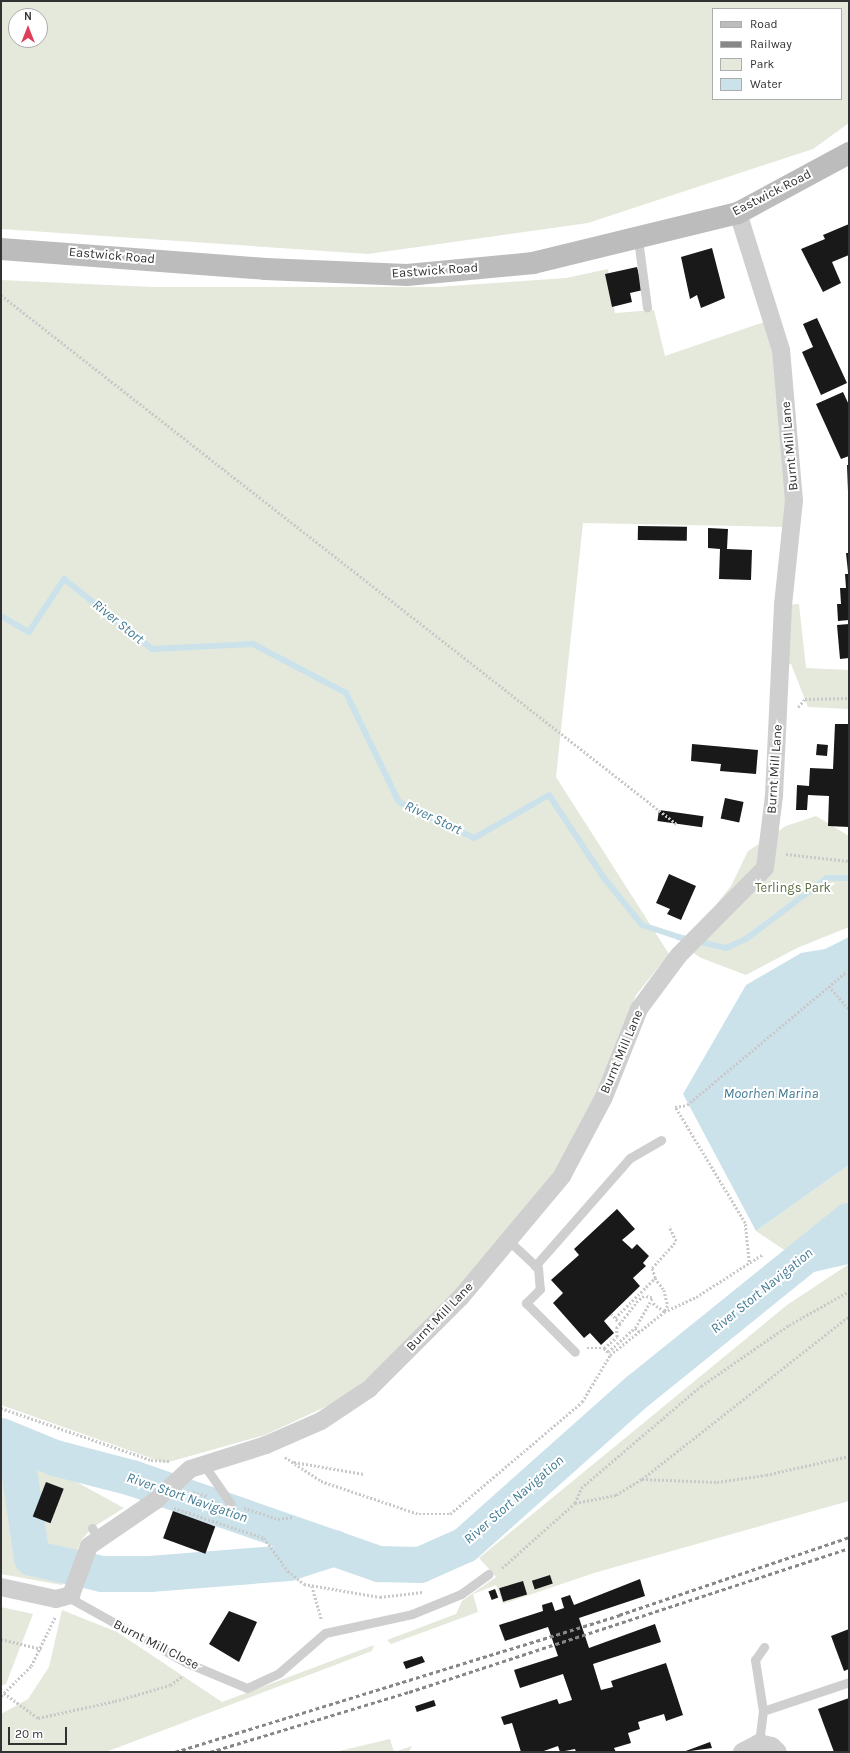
<!DOCTYPE html>
<style>
body{margin:0}
#map{position:relative;width:850px;height:1753px;overflow:hidden;background:#fff;font-family:Karla,sans-serif}
div>[style]{position:absolute}
[style*='--x']{left:calc(var(--x)*1px);top:calc(var(--y)*1px);width:calc(var(--w)*1px);rotate:calc(var(--a)*1deg)}
.green>*{inset:0;background:#e4e9dc}
.water>*{inset:0;background:#cce2eb}
.stream>*{height:6px;margin:-3px;padding:0 3px;transform-origin:3px;border-radius:3px;background:#cce2eb}
.river>*{height:36px;margin:-18px;padding:0 18px;transform-origin:18px;border-radius:18px;background:#cce2eb}
.building>*{inset:0;background:#191919;transform-origin:0 0}
.path>*{height:2.5px;margin-top:-1.25px;transform-origin:0;background:repeating-linear-gradient(90deg,#c9c9c9 0 2px,transparent 0 4px)}
.lane>*{height:9px;margin:-4.5px;padding:0 4.5px;transform-origin:4.5px;border-radius:4.5px;background:#cfcfcf}
.street>*{height:18px;margin:-9px;padding:0 9px;transform-origin:9px;border-radius:9px;background:#cfcfcf}
.secondary>*{height:22px;margin:-11px;padding:0 11px;transform-origin:11px;border-radius:11px;background:#bcbcbc}
.rail>*{height:3px;margin-top:-1.5px;transform-origin:0;background:repeating-linear-gradient(90deg,#878787 0 4px,transparent 0 7px)}
span{translate:-50% -50%;white-space:nowrap;text-align:center;line-height:1.15;-webkit-text-stroke:4px #fff;paint-order:stroke}
.street-label{font-size:13px;color:#323232}
.park-label{font-size:13px;color:#5a6d40}
.water-label{font-size:14px;color:#427b93;font-style:italic}
.frame{position:absolute;inset:0;border:2px solid #323232;pointer-events:none}
.legend{position:absolute;left:712px;top:8px;width:130px;height:92px;box-sizing:border-box;background:#fff;border:1px solid #adadad;margin:0;padding:5px 7px;list-style:none;font-size:12px;color:#323232}
.legend li{display:flex;align-items:center;gap:8px;height:20px}
.legend b{width:20px;border:1px solid #adadad}
.north{position:absolute;left:8px;top:8px;width:40px;height:40px;box-sizing:border-box;background:#fff;border:1px solid #adadad;border-radius:50%;rotate:0deg;font-size:11px;font-weight:700;line-height:16px;text-align:center;color:#323232}
.north::after{content:'';display:block;margin:auto;width:14px;height:18px;background:#df3e59;clip-path:polygon(50% 0,100% 100%,50% 72%,0 100%)}
.scale{position:absolute;left:8px;top:1727px;width:59px;height:18px;box-sizing:border-box;border:2px solid #323232;border-top:0;padding-left:5px;font-size:12px;line-height:14px;white-space:nowrap;color:#323232;-webkit-text-stroke:3px #fff;paint-order:stroke}
</style>
<div id="map">
<div class="green">
<i style="clip-path:polygon(evenodd,1px 1px,849px 1px,849px 123px,813px 149px,588px 223px,368px 254px,1px 229px,1px 1px,713px 9px,841px 9px,841px 99px,713px 99px,713px 9px,1px 1px,16px 16px,40px 16px,40px 40px,16px 40px,16px 16px)"></i>
<i style="clip-path:polygon(608px 269px,615px 313px,654px 310px,665px 356px,773px 319px,792px 527px,583px 523px,556px 777px,669px 954px,636px 995px,583px 1132px,529px 1209px,440px 1313px,391px 1360px,338px 1401px,265px 1435px,165px 1463px,1px 1405px,1px 280px,152px 287px,436px 287px,566px 278px)"></i>
<i style="clip-path:polygon(799px 604px,806px 668px,849px 670px,849px 709px,808px 707px,791px 664px,776px 663px,783px 605px)"></i>
<i style="clip-path:polygon(816px 816px,849px 836px,849px 927px,797px 948px,746px 975px,701px 958px,683px 946px,731px 886px,748px 851px,786px 826px)"></i>
<i style="clip-path:polygon(849px 1165px,849px 1214px,796px 1258px,756px 1231px)"></i>
<i style="clip-path:polygon(849px 1264px,849px 1501px,594px 1573px,503px 1604px,496px 1585px,473px 1594px,478px 1612px,391px 1644px,387px 1640px,456px 1614px,462px 1601px,496px 1577px,479px 1558px,787px 1305px)"></i>
<i style="clip-path:polygon(1px 1455px,73px 1480px,124px 1508px,92px 1528px,82px 1539px,62px 1585px,1px 1574px)"></i>
<i style="clip-path:polygon(1px 1607px,33px 1614px,6px 1684px,1px 1686px)"></i>
<i style="clip-path:polygon(62px 1610px,117px 1632px,222px 1702px,374px 1645px,372px 1651px,106px 1752px,1px 1752px,1px 1714px,28px 1699px,49px 1667px)"></i>
<i style="clip-path:polygon(390px 1739px,394px 1752px,412px 1746px,409px 1752px,335px 1752px)"></i>
</div>
<div class="water">
<i style="clip-path:polygon(849px 937px,849px 1165px,756px 1231px,683px 1094px,746px 985px,801px 953px,825px 949px)"></i>
<i style="clip-path:polygon(849px 1214px,849px 1264px,796px 1276px,781px 1275px,803px 1250px)"></i>
<i style="clip-path:polygon(189px 1494px,278px 1523px,278px 1528px,276px 1531px,186px 1500px)"></i>
</div>
<div class="stream">
<i style="--x:1;--y:616;--w:32;--a:30"></i>
<i style="--x:29;--y:632;--w:64;--a:-56.6"></i>
<i style="--x:64;--y:579;--w:112;--a:38.5"></i>
<i style="--x:152;--y:649;--w:101;--a:-2.8"></i>
<i style="--x:253;--y:644;--w:105;--a:27.8"></i>
<i style="--x:346;--y:693;--w:121;--a:64.1"></i>
<i style="--x:399;--y:802;--w:83;--a:25.6"></i>
<i style="--x:474;--y:838;--w:86;--a:-29.8"></i>
<i style="--x:549;--y:795;--w:100;--a:56.5"></i>
<i style="--x:604;--y:878;--w:60;--a:51"></i>
<i style="--x:642;--y:925;--w:38;--a:18"></i>
<i style="--x:678;--y:937;--w:49;--a:12.9"></i>
<i style="--x:726;--y:948;--w:22;--a:-24"></i>
<i style="--x:746;--y:939;--w:101;--a:-37"></i>
<i style="--x:827;--y:878;--w:22;--a:0"></i>
</div>
<div class="river">
<i style="--x:1;--y:1436;--w:58;--a:22.2"></i>
<i style="--x:55;--y:1458;--w:80;--a:14.6"></i>
<i style="--x:132;--y:1478;--w:262;--a:19.2"></i>
<i style="--x:379;--y:1564;--w:41;--a:1.4"></i>
<i style="--x:420;--y:1565;--w:49;--a:-24"></i>
<i style="--x:465;--y:1545;--w:232;--a:-41.7"></i>
<i style="--x:638;--y:1391;--w:271;--a:-38.9"></i>
<i style="--x:15;--y:1442;--w:117;--a:81.7"></i>
<i style="--x:32;--y:1558;--w:72;--a:12.9"></i>
<i style="--x:102;--y:1574;--w:48;--a:0"></i>
<i style="--x:150;--y:1574;--w:139;--a:-4.5"></i>
<i style="--x:289;--y:1563;--w:48;--a:-18.1"></i>
</div>
<div class="building">
<i style="clip-path:polygon(849px 224px,849px 255px,832px 262px,841px 283px,823px 292px,801px 249px,825px 239px,823px 235px)"></i>
<i style="clip-path:polygon(712px 248px,725px 298px,701px 308px,697px 295px,690px 299px,681px 257px)"></i>
<i style="clip-path:polygon(637px 267px,643px 290px,630px 293px,632px 302px,612px 307px,605px 274px)"></i>
<i style="clip-path:polygon(817px 318px,847px 383px,821px 395px,802px 352px,813px 347px,803px 324px)"></i>
<i style="clip-path:polygon(843px 392px,849px 405px,849px 456px,841px 459px,816px 404px)"></i>
<i style="clip-path:polygon(847px 465px,849px 465px,849px 490px,848px 491px)"></i>
<i style="left:638px;top:526px;width:49px;height:14px;rotate:1deg"></i>
<i style="clip-path:polygon(708px 528px,728px 529px,727px 549px,752px 550px,751px 580px,719px 579px,720px 549px,708px 548px)"></i>
<i style="clip-path:polygon(846px 553px,849px 553px,849px 572px,848px 572px)"></i>
<i style="clip-path:polygon(845px 574px,849px 574px,849px 620px,838px 621px,837px 604px,841px 604px,840px 588px,846px 588px)"></i>
<i style="clip-path:polygon(849px 624px,849px 658px,840px 659px,837px 625px)"></i>
<i style="clip-path:polygon(835px 724px,849px 724px,849px 827px,828px 826px,829px 796px,808px 795px,807px 810px,796px 810px,797px 785px,809px 786px,810px 768px,833px 769px)"></i>
<i style="clip-path:polygon(692px 744px,758px 750px,756px 774px,720px 771px,721px 764px,691px 761px)"></i>
<i style="left:817px;top:744px;width:11px;height:11px;rotate:5deg"></i>
<i style="left:725px;top:798px;width:19px;height:21px;rotate:12deg"></i>
<i style="left:659px;top:810px;width:45px;height:11px;rotate:8deg"></i>
<i style="clip-path:polygon(669px 874px,696px 886px,681px 920px,667px 914px,670px 909px,656px 903px)"></i>
<i style="clip-path:polygon(617px 1209px,635px 1229px,622px 1240px,632px 1249px,637px 1244px,649px 1256px,643px 1263px,646px 1266px,633px 1278px,640px 1286px,604px 1321px,614px 1333px,601px 1345px,590px 1333px,584px 1338px,553px 1303px,563px 1293px,551px 1280px,579px 1255px,574px 1249px)"></i>
<i style="left:46px;top:1482px;width:19px;height:37px;rotate:21deg"></i>
<i style="left:173px;top:1511px;width:45px;height:29px;rotate:20deg"></i>
<i style="left:550px;top:1575px;width:9px;height:19px;rotate:72deg"></i>
<i style="clip-path:polygon(640px 1579px,645px 1596px,579px 1618px,589px 1648px,655px 1624px,661px 1642px,593px 1664px,601px 1690px,613px 1687px,611px 1681px,666px 1663px,683px 1715px,666px 1721px,664px 1714px,638px 1722px,640px 1729px,628px 1733px,631px 1743px,614px 1748px,616px 1752px,576px 1752px,575px 1749px,560px 1752px,558px 1746px,541px 1752px,521px 1752px,512px 1723px,504px 1725px,501px 1717px,557px 1699px,559px 1704px,572px 1700px,563px 1674px,520px 1688px,514px 1670px,558px 1656px,548px 1627px,505px 1641px,499px 1625px,543px 1611px,542px 1605px,552px 1602px,555px 1611px,564px 1608px,561px 1598px,570px 1595px,574px 1605px)"></i>
<i style="left:523px;top:1581px;width:14px;height:25px;rotate:73deg"></i>
<i style="left:495px;top:1589px;width:9px;height:7px;rotate:69deg"></i>
<i style="clip-path:polygon(229px 1611px,257px 1622px,239px 1662px,209px 1644px)"></i>
<i style="clip-path:polygon(849px 1629px,849px 1669px,844px 1671px,831px 1636px)"></i>
<i style="clip-path:polygon(422px 1656px,425px 1662px,406px 1669px,403px 1662px)"></i>
<i style="clip-path:polygon(849px 1698px,849px 1752px,834px 1752px,818px 1709px)"></i>
<i style="left:434px;top:1700px;width:6px;height:20px;rotate:72deg"></i>
<i style="clip-path:polygon(710px 1742px,712px 1748px,683px 1752px)"></i>
</div>
<div class="path">
<i style="--x:1;--y:295;--w:860;--a:38.06"></i>
<i style="--x:798;--y:707;--w:11;--a:-49"></i>
<i style="--x:805;--y:699;--w:44;--a:-1.3"></i>
<i style="--x:786;--y:854;--w:63;--a:6.3"></i>
<i style="--x:829;--y:986;--w:30;--a:49"></i>
<i style="--x:749;--y:1262;--w:39;--a:-96"></i>
<i style="--x:745;--y:1223;--w:135;--a:-121.1"></i>
<i style="--x:675;--y:1107;--w:12;--a:-9"></i>
<i style="--x:687;--y:1105;--w:207;--a:-39.9"></i>
<i style="--x:655;--y:1278;--w:10;--a:-107"></i>
<i style="--x:652;--y:1268;--w:36;--a:-48"></i>
<i style="--x:676;--y:1241;--w:16;--a:-117"></i>
<i style="--x:615;--y:1318;--w:57;--a:-45"></i>
<i style="--x:655;--y:1278;--w:15;--a:53"></i>
<i style="--x:664;--y:1290;--w:16;--a:76"></i>
<i style="--x:668;--y:1306;--w:7;--a:124"></i>
<i style="--x:664;--y:1312;--w:15;--a:-143"></i>
<i style="--x:635;--y:1328;--w:8;--a:40"></i>
<i style="--x:587;--y:1348;--w:17;--a:0"></i>
<i style="--x:604;--y:1348;--w:6;--a:45"></i>
<i style="--x:608;--y:1352;--w:36;--a:-42"></i>
<i style="--x:635;--y:1328;--w:34;--a:-60"></i>
<i style="--x:652;--y:1298;--w:8;--a:-166"></i>
<i style="--x:644;--y:1296;--w:8;--a:140"></i>
<i style="--x:638;--y:1301;--w:29;--a:128"></i>
<i style="--x:620;--y:1324;--w:13;--a:-132"></i>
<i style="--x:604;--y:1348;--w:17;--a:-40"></i>
<i style="--x:617;--y:1337;--w:9;--a:-96"></i>
<i style="--x:616;--y:1328;--w:6;--a:-45"></i>
<i style="--x:1;--y:1408;--w:159;--a:19.1"></i>
<i style="--x:151;--y:1460;--w:19;--a:3"></i>
<i style="--x:285;--y:1457;--w:43;--a:33.7"></i>
<i style="--x:321;--y:1481;--w:103;--a:18.6"></i>
<i style="--x:419;--y:1514;--w:31;--a:0"></i>
<i style="--x:450;--y:1514;--w:173;--a:-40.3"></i>
<i style="--x:582;--y:1402;--w:55;--a:-59.2"></i>
<i style="--x:610;--y:1355;--w:69;--a:-38.5"></i>
<i style="--x:664;--y:1312;--w:35;--a:-25"></i>
<i style="--x:696;--y:1297;--w:80;--a:-32.7"></i>
<i style="--x:294;--y:1462;--w:71;--a:9.7"></i>
<i style="--x:642;--y:1479;--w:263;--a:-38.2"></i>
<i style="--x:193;--y:1492;--w:15;--a:16"></i>
<i style="--x:575;--y:1503;--w:42;--a:-11"></i>
<i style="--x:616;--y:1495;--w:31;--a:-32"></i>
<i style="--x:642;--y:1479;--w:75;--a:2.3"></i>
<i style="--x:717;--y:1482;--w:49;--a:-8.1"></i>
<i style="--x:766;--y:1475;--w:85;--a:-12.9"></i>
<i style="--x:174;--y:1508;--w:95;--a:18.4"></i>
<i style="--x:264;--y:1538;--w:41;--a:54"></i>
<i style="--x:288;--y:1571;--w:21;--a:39"></i>
<i style="--x:304;--y:1584;--w:77;--a:9.7"></i>
<i style="--x:380;--y:1597;--w:43;--a:-6.6"></i>
<i style="--x:244;--y:1508;--w:36;--a:18"></i>
<i style="--x:278;--y:1519;--w:15;--a:-8"></i>
<i style="--x:502;--y:1568;--w:98;--a:-41.7"></i>
<i style="--x:575;--y:1503;--w:16;--a:-68"></i>
<i style="--x:581;--y:1488;--w:157;--a:-40.4"></i>
<i style="--x:701;--y:1386;--w:107;--a:-34.7"></i>
<i style="--x:789;--y:1325;--w:69;--a:-29.5"></i>
<i style="--x:312;--y:1586;--w:35;--a:74"></i>
<i style="--x:1;--y:1639;--w:42;--a:13.7"></i>
<i style="--x:4;--y:1693;--w:42;--a:36.3"></i>
<i style="--x:38;--y:1718;--w:79;--a:-12.4"></i>
<i style="--x:115;--y:1701;--w:57;--a:-16.2"></i>
<i style="--x:170;--y:1685;--w:16;--a:-35"></i>
<i style="--x:1;--y:1696;--w:42;--a:-45"></i>
<i style="--x:31;--y:1666;--w:55;--a:-63.9"></i>
<i style="--x:604;--y:1751;--w:1;--a:90"></i>
</div>
<div class="lane">
<i style="--x:638;--y:239;--w:69;--a:82.5"></i>
<i style="--x:510;--y:1242;--w:38;--a:43"></i>
<i style="--x:538;--y:1268;--w:21;--a:85"></i>
<i style="--x:540;--y:1289;--w:20;--a:135"></i>
<i style="--x:526;--y:1303;--w:69;--a:45"></i>
<i style="--x:535;--y:1266;--w:144;--a:-48.7"></i>
<i style="--x:630;--y:1158;--w:36;--a:-30"></i>
<i style="--x:204;--y:1465;--w:47;--a:55.3"></i>
<i style="--x:92;--y:1528;--w:13;--a:58"></i>
<i style="--x:68;--y:1597;--w:134;--a:29.1"></i>
<i style="--x:185;--y:1662;--w:67;--a:22.8"></i>
<i style="--x:247;--y:1688;--w:35;--a:-25"></i>
<i style="--x:279;--y:1673;--w:61;--a:-41"></i>
<i style="--x:325;--y:1633;--w:89;--a:-12.3"></i>
<i style="--x:412;--y:1614;--w:53;--a:-22.2"></i>
<i style="--x:461;--y:1594;--w:34;--a:-36"></i>
<i style="--x:763;--y:1711;--w:91;--a:-18.6"></i>
<i style="--x:759;--y:1743;--w:32;--a:-83"></i>
<i style="--x:763;--y:1711;--w:52;--a:-98.9"></i>
<i style="--x:755;--y:1660;--w:16;--a:-55"></i>
</div>
<div class="street">
<i style="--x:1;--y:1587;--w:56;--a:12.3"></i>
<i style="--x:56;--y:1599;--w:16;--a:-15"></i>
<i style="--x:71;--y:1595;--w:52;--a:-69.8"></i>
<i style="--x:89;--y:1546;--w:80;--a:-34.3"></i>
<i style="--x:155;--y:1501;--w:47;--a:-42.4"></i>
<i style="--x:190;--y:1469;--w:80;--a:-17.5"></i>
<i style="--x:266;--y:1445;--w:60;--a:-23.6"></i>
<i style="--x:321;--y:1421;--w:58;--a:-33.7"></i>
<i style="--x:369;--y:1389;--w:130;--a:-45"></i>
<i style="--x:461;--y:1297;--w:158;--a:-50.1"></i>
<i style="--x:562;--y:1176;--w:89;--a:-62"></i>
<i style="--x:604;--y:1097;--w:95;--a:-68.3"></i>
<i style="--x:639;--y:1009;--w:67;--a:-53.5"></i>
<i style="--x:679;--y:955;--w:122;--a:-45.3"></i>
<i style="--x:765;--y:868;--w:73;--a:-82.9"></i>
<i style="--x:774;--y:796;--w:191;--a:-87.3"></i>
<i style="--x:783;--y:605;--w:105;--a:-84"></i>
<i style="--x:794;--y:501;--w:152;--a:-94.9"></i>
<i style="--x:781;--y:350;--w:144;--a:-107.4"></i>
<i style="--x:742;--y:1752;--w:19;--a:-28"></i>
<i style="--x:759;--y:1743;--w:13;--a:13"></i>
<i style="--x:772;--y:1746;--w:8;--a:45"></i>
</div>
<div class="secondary">
<i style="--x:1;--y:249;--w:265;--a:4.3"></i>
<i style="--x:265;--y:269;--w:142;--a:2.4"></i>
<i style="--x:407;--y:275;--w:127;--a:-5.4"></i>
<i style="--x:533;--y:263;--w:211;--a:-13.7"></i>
<i style="--x:738;--y:213;--w:126;--a:-28.4"></i>
</div>
<div class="rail">
<i style="--x:175;--y:1752;--w:465;--a:-17.1"></i>
<i style="--x:619;--y:1615;--w:243;--a:-18.7"></i>
<i style="--x:210;--y:1752;--w:208;--a:-16.8"></i>
<i style="--x:409;--y:1692;--w:463;--a:-18.1"></i>
</div>
<div class="street-label">
<span style="left:772px;top:193px;rotate:-27deg">Eastwick Road</span>
<span style="left:112px;top:256px;rotate:5deg">Eastwick Road</span>
<span style="left:435px;top:271px;rotate:-4deg">Eastwick Road</span>
<span style="left:790px;top:446px;rotate:-95deg">Burnt Mill Lane</span>
<span style="left:775px;top:769px;rotate:-86deg">Burnt Mill Lane</span>
<span style="left:622px;top:1052px;rotate:-67deg">Burnt Mill Lane</span>
<span style="left:440px;top:1317px;rotate:-46deg">Burnt Mill Lane</span>
<span style="left:156px;top:1645px;rotate:27deg">Burnt Mill Close</span>
</div>
<div class="park-label">
<span style="left:793px;top:888px">Terlings Park</span>
</div>
<div class="water-label">
<span style="left:118px;top:622px;rotate:39deg">River Stort</span>
<span style="left:433px;top:818px;rotate:25deg">River Stort</span>
<span style="left:771px;top:1094px">Moorhen Marina</span>
<span style="left:762px;top:1291px;rotate:-39deg">River Stort Navigation</span>
<span style="left:187px;top:1498px;rotate:19deg">River Stort Navigation</span>
<span style="left:514px;top:1500px;rotate:-41deg">River Stort Navigation</span>
</div>
<div class="frame"></div>
<ul class="legend">
<li><b style="height:5px;background:#bcbcbc"></b>Road</li>
<li><b style="height:5px;background:#878787"></b>Railway</li>
<li><b style="height:11px;background:#e4e9dc"></b>Park</li>
<li><b style="height:11px;background:#cce2eb"></b>Water</li>
</ul>
<div class="north">N</div>
<div class="scale">20 m</div>
</div>
